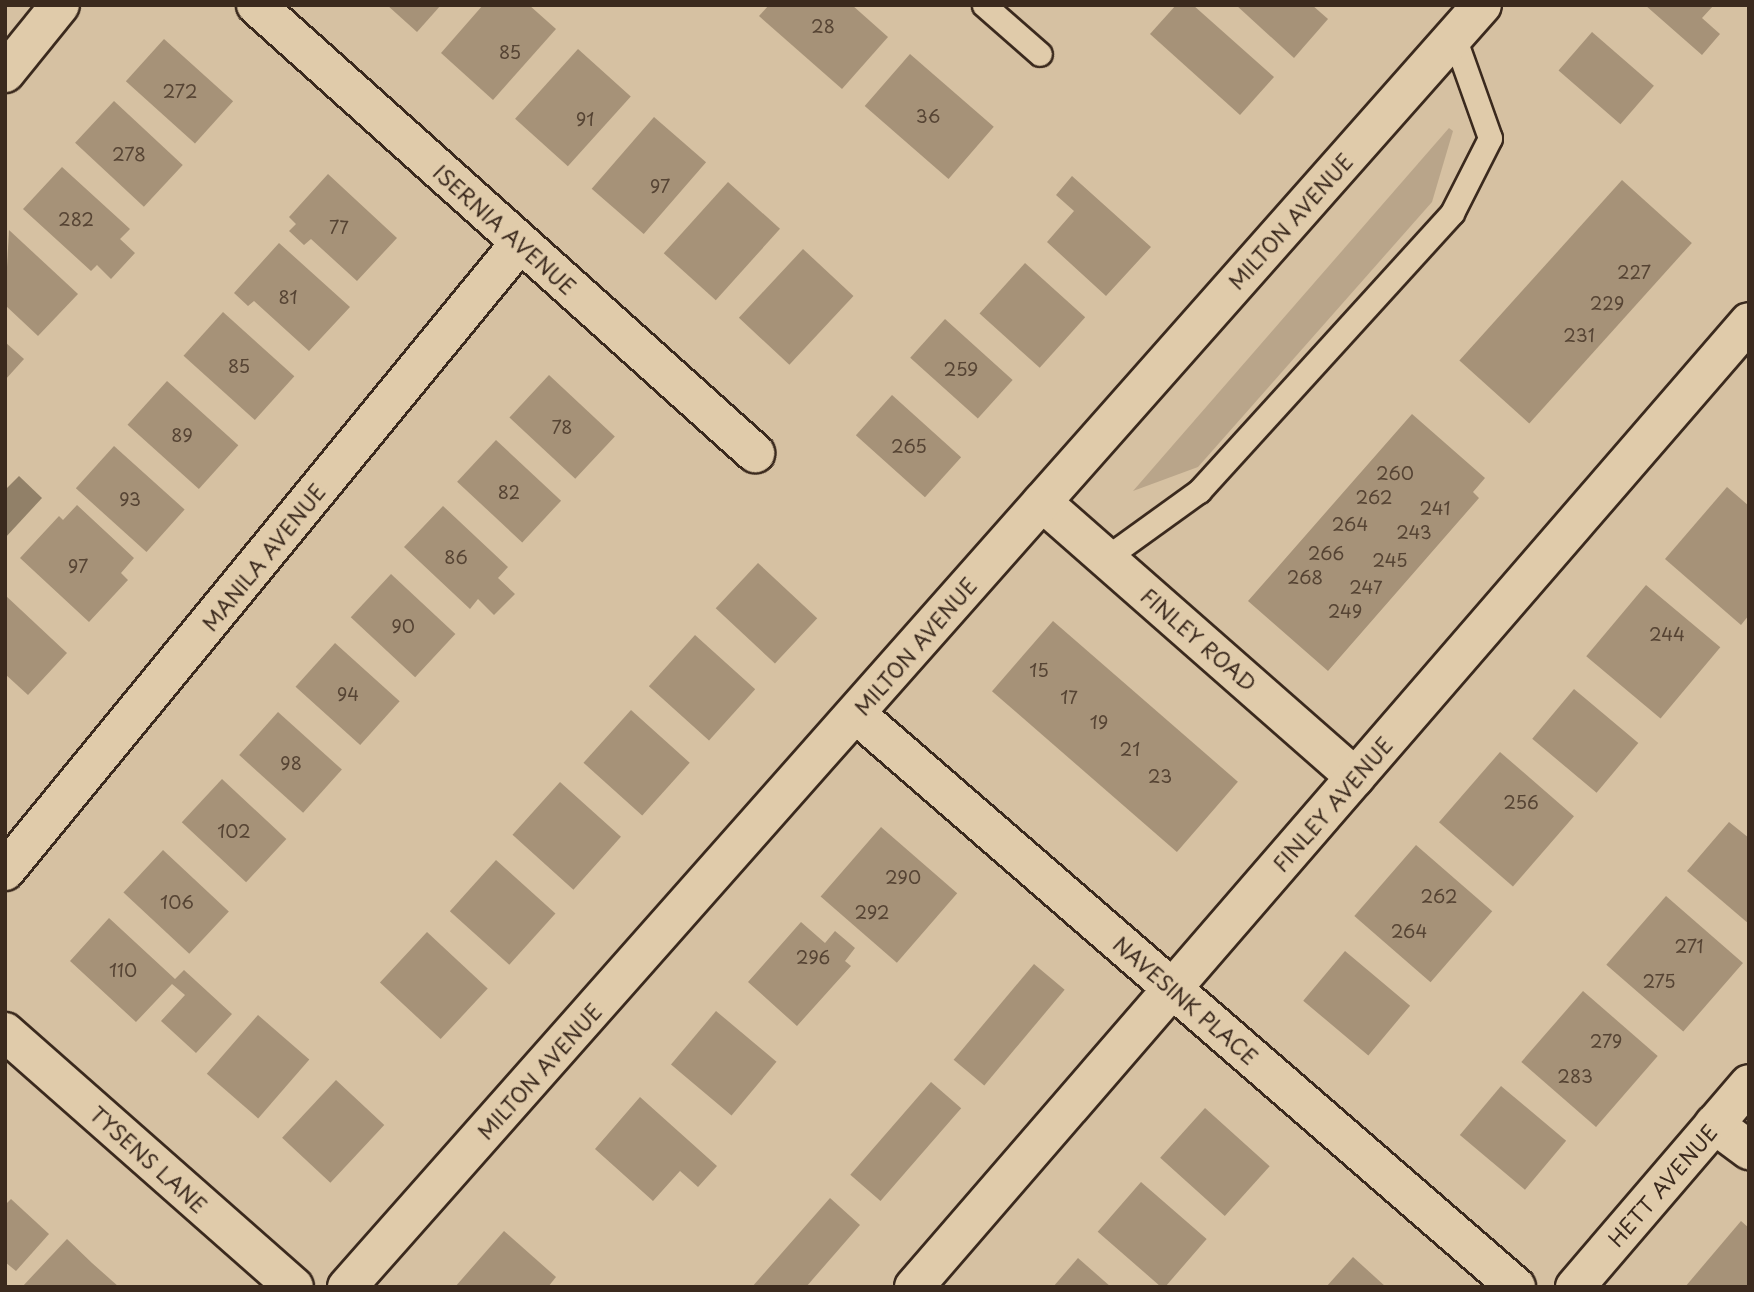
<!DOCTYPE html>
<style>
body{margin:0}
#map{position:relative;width:1754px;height:1292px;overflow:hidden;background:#d6c1a2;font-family:"Playpen Sans",sans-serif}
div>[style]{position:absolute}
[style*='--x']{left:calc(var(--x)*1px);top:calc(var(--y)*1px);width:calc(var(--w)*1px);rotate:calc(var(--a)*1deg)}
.green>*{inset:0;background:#b9a58a}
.water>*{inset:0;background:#918068}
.building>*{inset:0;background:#a69278;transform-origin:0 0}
.roads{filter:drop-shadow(2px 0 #3b2a1e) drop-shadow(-2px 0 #3b2a1e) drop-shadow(0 2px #3b2a1e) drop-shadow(0 -2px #3b2a1e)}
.lane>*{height:23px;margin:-11.5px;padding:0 11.5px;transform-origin:11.5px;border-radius:11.5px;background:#e0cbaa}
.street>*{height:38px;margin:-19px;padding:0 19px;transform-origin:19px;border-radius:19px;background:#e0cbaa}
span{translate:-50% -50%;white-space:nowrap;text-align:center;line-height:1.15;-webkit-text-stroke:7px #e0cbaa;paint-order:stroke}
.number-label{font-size:18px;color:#564434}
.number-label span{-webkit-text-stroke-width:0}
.street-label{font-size:21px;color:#3b2a1e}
.frame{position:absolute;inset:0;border:7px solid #3b2a1e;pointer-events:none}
</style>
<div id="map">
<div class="green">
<i style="clip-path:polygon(1449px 128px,1453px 131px,1432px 202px,1198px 467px,1133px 491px)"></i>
</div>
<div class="water">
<i style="clip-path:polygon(19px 476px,42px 498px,5px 538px,5px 490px)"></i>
</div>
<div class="building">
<i style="clip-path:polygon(387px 5px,441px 5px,417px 32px)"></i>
<i style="clip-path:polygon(483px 5px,529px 5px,556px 29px,493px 100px,441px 53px)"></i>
<i style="clip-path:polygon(769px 5px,852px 5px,888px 37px,842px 89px,759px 16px)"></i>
<i style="clip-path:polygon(1176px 5px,1193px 5px,1274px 77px,1240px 115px,1150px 34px)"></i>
<i style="clip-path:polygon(1236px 5px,1312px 5px,1328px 19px,1294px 58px)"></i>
<i style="clip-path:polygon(1645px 5px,1714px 5px,1702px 18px,1720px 34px,1702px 55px)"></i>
<i style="left:1592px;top:32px;width:82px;height:51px;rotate:41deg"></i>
<i style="left:164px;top:39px;width:93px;height:57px;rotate:42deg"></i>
<i style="left:578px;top:49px;width:71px;height:94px;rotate:42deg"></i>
<i style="left:910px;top:54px;width:111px;height:69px;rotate:41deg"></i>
<i style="left:114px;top:101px;width:94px;height:57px;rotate:43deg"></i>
<i style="left:654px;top:117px;width:69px;height:95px;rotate:41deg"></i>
<i style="clip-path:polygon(62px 167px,130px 229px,120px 239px,135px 253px,111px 279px,97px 265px,91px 271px,23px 209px)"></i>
<i style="clip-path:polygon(328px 174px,397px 238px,357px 281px,311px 239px,304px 245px,289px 231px,296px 224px,289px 217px)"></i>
<i style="clip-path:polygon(1072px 176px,1151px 247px,1106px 296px,1047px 242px,1074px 211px,1056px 195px)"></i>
<i style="left:1622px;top:180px;width:94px;height:243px;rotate:42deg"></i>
<i style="left:728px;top:182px;width:70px;height:96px;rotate:42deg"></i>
<i style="clip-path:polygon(9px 230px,78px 294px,38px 336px,5px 305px)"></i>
<i style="clip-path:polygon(279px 243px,350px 307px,309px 351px,254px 301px,248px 306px,234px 293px)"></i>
<i style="left:803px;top:249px;width:69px;height:94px;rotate:43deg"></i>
<i style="left:1025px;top:263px;width:81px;height:68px;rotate:42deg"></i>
<i style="left:223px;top:312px;width:96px;height:59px;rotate:42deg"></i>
<i style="left:945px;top:319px;width:91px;height:52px;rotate:42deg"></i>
<i style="clip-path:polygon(5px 342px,24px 359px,5px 380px)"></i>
<i style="left:549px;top:375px;width:90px;height:58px;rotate:43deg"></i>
<i style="left:167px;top:381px;width:96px;height:59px;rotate:42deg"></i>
<i style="left:892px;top:395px;width:93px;height:54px;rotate:42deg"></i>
<i style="clip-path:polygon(1412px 414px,1485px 478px,1473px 492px,1479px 498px,1328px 671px,1248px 601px)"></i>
<i style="left:496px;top:440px;width:89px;height:57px;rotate:43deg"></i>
<i style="left:114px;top:446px;width:95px;height:57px;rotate:42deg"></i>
<i style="clip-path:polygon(1727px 487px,1749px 506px,1749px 615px,1741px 625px,1665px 559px)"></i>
<i style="clip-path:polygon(77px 505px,134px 558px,121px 573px,128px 580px,89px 622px,20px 558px,59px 516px,63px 520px)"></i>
<i style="clip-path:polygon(443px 506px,508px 567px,498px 578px,515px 594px,494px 615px,478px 599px,470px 609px,404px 547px)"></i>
<i style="left:758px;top:563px;width:81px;height:62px;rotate:43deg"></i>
<i style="left:391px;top:574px;width:88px;height:59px;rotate:43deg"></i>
<i style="left:1646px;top:585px;width:97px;height:93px;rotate:40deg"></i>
<i style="clip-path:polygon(5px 595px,67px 653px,28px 695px,5px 674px)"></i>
<i style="left:1053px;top:621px;width:245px;height:93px;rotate:41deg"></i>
<i style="left:695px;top:635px;width:81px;height:69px;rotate:42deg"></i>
<i style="left:335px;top:643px;width:87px;height:59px;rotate:42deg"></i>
<i style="left:1574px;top:689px;width:84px;height:65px;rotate:40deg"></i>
<i style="left:631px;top:710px;width:79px;height:71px;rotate:42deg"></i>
<i style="left:278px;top:712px;width:86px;height:58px;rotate:42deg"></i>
<i style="left:1500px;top:752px;width:98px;height:93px;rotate:41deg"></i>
<i style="left:222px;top:779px;width:88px;height:59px;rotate:43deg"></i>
<i style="left:560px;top:782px;width:82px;height:71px;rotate:42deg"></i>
<i style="clip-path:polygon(1729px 822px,1749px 838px,1749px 924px,1687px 871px)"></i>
<i style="left:881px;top:827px;width:101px;height:92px;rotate:41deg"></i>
<i style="left:1416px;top:845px;width:101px;height:94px;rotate:41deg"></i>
<i style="left:163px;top:850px;width:90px;height:58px;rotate:43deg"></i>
<i style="left:496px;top:860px;width:80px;height:69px;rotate:42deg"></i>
<i style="left:1666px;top:896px;width:102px;height:91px;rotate:41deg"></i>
<i style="clip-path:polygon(109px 918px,175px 979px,184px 970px,232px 1014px,196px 1053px,161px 1021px,185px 995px,172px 984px,136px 1022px,70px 961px)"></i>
<i style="clip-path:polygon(801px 922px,825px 943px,835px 931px,855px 948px,845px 961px,851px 966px,797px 1026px,748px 982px)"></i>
<i style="left:427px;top:932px;width:83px;height:69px;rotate:43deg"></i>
<i style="left:1345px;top:951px;width:85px;height:65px;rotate:40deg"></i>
<i style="left:1034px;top:964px;width:40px;height:125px;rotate:40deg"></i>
<i style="left:1583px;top:991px;width:99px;height:94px;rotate:41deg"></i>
<i style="left:716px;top:1011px;width:79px;height:70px;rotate:40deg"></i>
<i style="left:258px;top:1015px;width:68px;height:78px;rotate:41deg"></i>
<i style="left:336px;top:1080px;width:66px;height:79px;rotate:43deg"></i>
<i style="left:931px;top:1082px;width:40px;height:123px;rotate:41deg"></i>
<i style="left:1501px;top:1086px;width:85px;height:64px;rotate:40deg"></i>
<i style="clip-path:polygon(640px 1097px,717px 1166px,698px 1187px,680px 1171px,653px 1201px,595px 1149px)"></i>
<i style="left:1205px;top:1108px;width:87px;height:67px;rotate:42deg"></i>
<i style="left:1141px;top:1182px;width:87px;height:66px;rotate:41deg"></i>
<i style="clip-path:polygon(830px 1198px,860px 1225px,806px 1287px,752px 1287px)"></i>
<i style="clip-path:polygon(11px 1199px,49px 1234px,16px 1271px,5px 1262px,5px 1205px)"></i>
<i style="clip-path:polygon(1741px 1221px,1749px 1228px,1749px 1287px,1685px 1287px)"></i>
<i style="clip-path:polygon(504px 1231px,556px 1277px,548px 1287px,455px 1287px)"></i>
<i style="clip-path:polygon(67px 1239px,92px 1263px,119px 1287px,22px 1287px)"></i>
<i style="clip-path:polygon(1353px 1257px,1386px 1287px,1326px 1287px)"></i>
<i style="clip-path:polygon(1078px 1258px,1111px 1287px,1053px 1287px)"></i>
</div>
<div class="roads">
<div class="lane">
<i style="--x:984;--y:5;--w:74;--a:41.2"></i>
<i style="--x:1106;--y:558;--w:115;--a:-35.8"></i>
<i style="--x:1199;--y:491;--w:376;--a:-47.7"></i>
<i style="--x:1452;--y:213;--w:84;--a:-63.1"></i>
<i style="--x:1490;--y:138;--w:107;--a:-109.6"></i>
</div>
<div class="street">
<i style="--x:256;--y:5;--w:671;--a:41.92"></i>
<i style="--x:5;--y:73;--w:87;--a:-51"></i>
<i style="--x:1042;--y:502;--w:417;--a:41.3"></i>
<i style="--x:856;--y:714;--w:874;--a:40.96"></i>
<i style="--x:5;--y:871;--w:812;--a:-50.65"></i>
<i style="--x:5;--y:1032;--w:385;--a:41.4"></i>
<i style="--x:1714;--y:1124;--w:44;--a:36.6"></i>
<i style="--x:347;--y:1287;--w:1712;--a:-48.48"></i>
<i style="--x:914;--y:1287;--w:1276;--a:-49.13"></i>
<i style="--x:1575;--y:1287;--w:267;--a:-49.4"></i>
</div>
</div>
<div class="number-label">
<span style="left:823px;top:26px">28</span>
<span style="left:510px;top:52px">85</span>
<span style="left:180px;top:91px">272</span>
<span style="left:928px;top:116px">36</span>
<span style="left:585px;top:119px">91</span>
<span style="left:129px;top:154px">278</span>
<span style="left:660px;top:186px">97</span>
<span style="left:76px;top:219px">282</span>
<span style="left:339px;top:227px">77</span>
<span style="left:1634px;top:272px">227</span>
<span style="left:288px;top:297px">81</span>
<span style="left:1607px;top:303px">229</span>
<span style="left:1579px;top:335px">231</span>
<span style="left:239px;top:366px">85</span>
<span style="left:961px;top:369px">259</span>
<span style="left:562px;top:427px">78</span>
<span style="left:182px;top:435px">89</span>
<span style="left:909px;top:446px">265</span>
<span style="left:1395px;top:473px">260</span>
<span style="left:509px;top:492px">82</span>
<span style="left:1374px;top:497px">262</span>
<span style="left:130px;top:499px">93</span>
<span style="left:1435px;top:508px">241</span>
<span style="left:1350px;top:524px">264</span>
<span style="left:1414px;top:532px">243</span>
<span style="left:1326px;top:553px">266</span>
<span style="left:456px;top:557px">86</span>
<span style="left:1390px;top:560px">245</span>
<span style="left:78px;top:566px">97</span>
<span style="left:1305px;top:577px">268</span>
<span style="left:1366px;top:587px">247</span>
<span style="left:1345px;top:611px">249</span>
<span style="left:403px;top:626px">90</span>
<span style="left:1667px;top:634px">244</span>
<span style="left:1039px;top:670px">15</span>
<span style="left:348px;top:694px">94</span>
<span style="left:1069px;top:697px">17</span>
<span style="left:1099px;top:722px">19</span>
<span style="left:1130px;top:749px">21</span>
<span style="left:291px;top:763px">98</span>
<span style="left:1160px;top:776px">23</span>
<span style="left:1521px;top:802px">256</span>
<span style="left:234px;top:831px">102</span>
<span style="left:903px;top:877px">290</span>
<span style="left:1439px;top:896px">262</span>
<span style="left:177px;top:902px">106</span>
<span style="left:872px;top:912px">292</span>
<span style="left:1409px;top:931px">264</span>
<span style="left:1689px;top:946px">271</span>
<span style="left:813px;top:957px">296</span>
<span style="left:123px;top:970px">110</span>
<span style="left:1659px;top:981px">275</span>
<span style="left:1606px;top:1041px">279</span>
<span style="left:1575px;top:1076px">283</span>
</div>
<div class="street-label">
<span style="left:1290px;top:221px;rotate:-48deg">MILTON AVENUE</span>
<span style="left:505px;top:229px;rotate:42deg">ISERNIA AVENUE</span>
<span style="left:263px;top:557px;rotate:-51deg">MANILA AVENUE</span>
<span style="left:1199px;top:639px;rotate:41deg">FINLEY ROAD</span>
<span style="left:915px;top:646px;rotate:-49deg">MILTON AVENUE</span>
<span style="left:1332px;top:804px;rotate:-49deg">FINLEY AVENUE</span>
<span style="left:1186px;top:1000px;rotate:41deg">NAVESINK PLACE</span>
<span style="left:539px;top:1071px;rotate:-48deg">MILTON AVENUE</span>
<span style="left:149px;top:1159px;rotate:42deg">TYSENS LANE</span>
<span style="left:1662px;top:1185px;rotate:-49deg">HETT AVENUE</span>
</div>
<div class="frame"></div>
</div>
